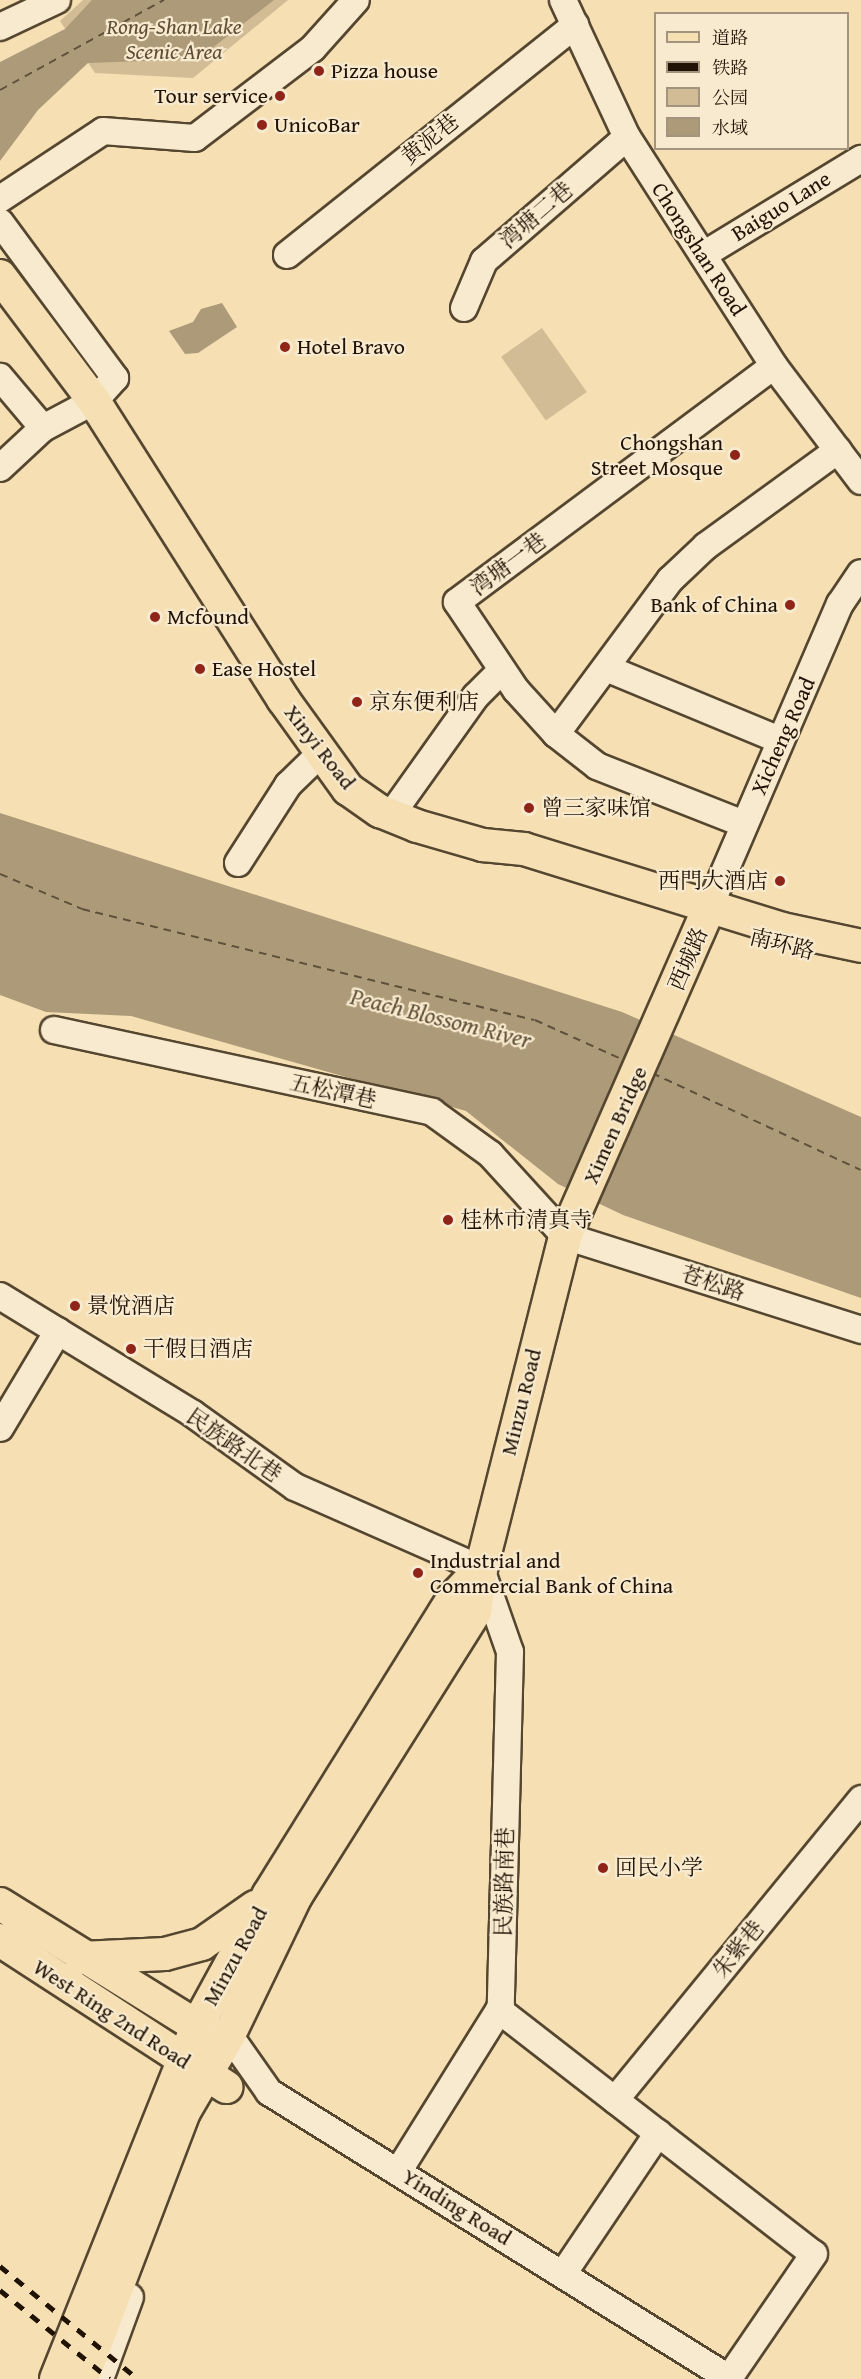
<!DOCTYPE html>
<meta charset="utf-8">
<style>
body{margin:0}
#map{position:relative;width:861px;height:2379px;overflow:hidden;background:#f5dfb3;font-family:"Gentium Book Plus","Noto Serif SC",serif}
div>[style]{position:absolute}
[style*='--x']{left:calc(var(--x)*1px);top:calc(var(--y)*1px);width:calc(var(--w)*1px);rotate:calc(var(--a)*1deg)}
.green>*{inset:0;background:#d1bc95;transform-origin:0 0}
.water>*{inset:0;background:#ad9a78}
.ferry>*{height:1.5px;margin-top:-0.75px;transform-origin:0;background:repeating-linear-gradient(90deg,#5f5039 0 8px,transparent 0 14px)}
.roads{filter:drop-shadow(2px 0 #554630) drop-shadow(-2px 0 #554630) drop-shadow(0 2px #554630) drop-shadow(0 -2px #554630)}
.minor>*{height:26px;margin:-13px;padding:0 13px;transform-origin:13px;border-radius:13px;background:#f8eace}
.major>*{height:32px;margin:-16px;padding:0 16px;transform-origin:16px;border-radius:16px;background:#f5dfb3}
.rail>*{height:4.5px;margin-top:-2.25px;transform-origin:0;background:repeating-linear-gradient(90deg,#201305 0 10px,transparent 0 20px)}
.dots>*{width:16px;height:16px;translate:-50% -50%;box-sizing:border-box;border:3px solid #f8eace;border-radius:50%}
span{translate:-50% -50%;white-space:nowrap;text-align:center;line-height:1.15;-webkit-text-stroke:4.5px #f8eace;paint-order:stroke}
.park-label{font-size:22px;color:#5e4e37;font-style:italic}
.poi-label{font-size:22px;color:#201305}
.left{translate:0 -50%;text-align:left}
.right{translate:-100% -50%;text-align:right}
.street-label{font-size:22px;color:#201305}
.water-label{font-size:24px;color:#5f5039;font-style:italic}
.legend{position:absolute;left:654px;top:12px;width:195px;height:138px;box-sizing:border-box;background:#f8eace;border:2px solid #a2947e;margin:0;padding:8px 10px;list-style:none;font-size:18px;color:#201305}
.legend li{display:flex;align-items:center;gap:12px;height:30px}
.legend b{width:30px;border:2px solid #a2947e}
</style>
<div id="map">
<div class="green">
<i style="clip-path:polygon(83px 0,288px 0,193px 78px,95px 73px,60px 21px)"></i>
<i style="left:542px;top:328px;width:78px;height:50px;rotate:55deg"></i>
</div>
<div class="water">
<i style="clip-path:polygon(92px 0,274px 0,198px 59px,88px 63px,38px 110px,0 161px,0 62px,65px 29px)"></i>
<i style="clip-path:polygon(222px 303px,237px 327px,198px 353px,185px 354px,169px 331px,193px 322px,201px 309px)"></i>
<i style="clip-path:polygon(0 813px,622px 1012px,861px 1117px,861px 1298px,623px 1215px,558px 1184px,466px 1111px,131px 1016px,46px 1012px,0 995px)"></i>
</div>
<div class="ferry">
<i style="--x:0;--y:90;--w:187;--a:-28.8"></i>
<i style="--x:0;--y:874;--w:89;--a:23.1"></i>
<i style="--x:82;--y:909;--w:466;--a:13.8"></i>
<i style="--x:535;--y:1020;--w:100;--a:24.3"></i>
<i style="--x:652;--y:1073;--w:230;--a:24.9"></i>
</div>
<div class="roads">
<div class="minor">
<i style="--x:563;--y:0;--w:151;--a:65"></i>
<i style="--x:627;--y:137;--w:272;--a:57.3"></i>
<i style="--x:774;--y:366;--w:144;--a:52.9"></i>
<i style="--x:0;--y:27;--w:63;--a:-25.3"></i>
<i style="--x:0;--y:199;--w:123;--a:-33.4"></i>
<i style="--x:103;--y:131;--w:92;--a:4.4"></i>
<i style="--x:195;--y:138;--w:148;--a:-37.3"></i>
<i style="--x:313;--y:48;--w:64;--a:-48.1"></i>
<i style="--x:0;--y:222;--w:194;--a:53.6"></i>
<i style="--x:115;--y:378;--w:31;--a:132"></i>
<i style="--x:94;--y:401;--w:58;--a:152.1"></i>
<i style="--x:43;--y:428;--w:67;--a:-130.1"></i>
<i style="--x:287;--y:255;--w:369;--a:-38.6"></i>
<i style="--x:703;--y:255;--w:185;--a:-31.3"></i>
<i style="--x:464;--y:308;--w:51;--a:-66.9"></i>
<i style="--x:484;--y:261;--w:189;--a:-40.9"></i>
<i style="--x:0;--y:468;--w:59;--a:-42.9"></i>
<i style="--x:606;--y:668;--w:188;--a:22.5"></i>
<i style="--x:556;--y:734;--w:192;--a:-53.5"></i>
<i style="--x:670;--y:580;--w:50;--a:-43.4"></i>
<i style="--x:706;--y:546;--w:163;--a:-36"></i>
<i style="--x:391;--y:815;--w:146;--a:-54.5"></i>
<i style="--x:476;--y:696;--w:35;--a:-45"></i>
<i style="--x:744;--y:824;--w:158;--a:-158.5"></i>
<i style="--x:597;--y:766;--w:52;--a:-142"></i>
<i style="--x:556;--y:734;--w:59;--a:-132.3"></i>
<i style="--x:516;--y:690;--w:106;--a:-123.8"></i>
<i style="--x:457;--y:602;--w:395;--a:-36.7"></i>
<i style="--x:238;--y:863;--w:93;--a:-57.3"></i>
<i style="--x:288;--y:785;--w:45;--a:-44.1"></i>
<i style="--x:711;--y:903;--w:326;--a:-66.7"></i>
<i style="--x:840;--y:604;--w:37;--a:-56"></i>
<i style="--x:54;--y:1030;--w:387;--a:12.2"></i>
<i style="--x:432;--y:1112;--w:72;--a:35.9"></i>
<i style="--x:490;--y:1154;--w:111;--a:47.6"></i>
<i style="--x:565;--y:1236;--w:311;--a:17.6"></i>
<i style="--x:0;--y:1296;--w:226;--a:31.4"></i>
<i style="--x:193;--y:1414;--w:125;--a:35.6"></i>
<i style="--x:295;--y:1487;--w:203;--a:23.8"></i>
<i style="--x:481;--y:1569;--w:88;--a:70.7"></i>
<i style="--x:510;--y:1652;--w:355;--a:91.5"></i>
<i style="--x:501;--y:2007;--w:192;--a:122"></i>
<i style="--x:0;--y:1428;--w:113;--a:-59.1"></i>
<i style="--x:499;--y:2010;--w:398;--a:37.8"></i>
<i style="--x:814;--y:2254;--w:150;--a:124.4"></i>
<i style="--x:212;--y:2031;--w:17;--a:13"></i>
<i style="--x:229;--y:2035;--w:70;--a:54.9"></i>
<i style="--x:269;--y:2092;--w:543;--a:31.9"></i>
<i style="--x:615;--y:2100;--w:389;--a:-50.7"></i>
<i style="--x:563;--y:2274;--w:170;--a:-56"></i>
<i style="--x:100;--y:2379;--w:87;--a:-69.9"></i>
</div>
<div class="major">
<i style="--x:0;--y:276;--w:156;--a:53.1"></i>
<i style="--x:94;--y:401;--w:353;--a:57.6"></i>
<i style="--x:283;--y:699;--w:111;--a:54.2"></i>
<i style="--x:348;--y:789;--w:39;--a:35"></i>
<i style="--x:380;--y:811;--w:40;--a:22"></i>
<i style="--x:417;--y:826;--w:69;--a:16.1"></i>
<i style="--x:483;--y:845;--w:41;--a:5.6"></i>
<i style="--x:524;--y:849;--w:270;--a:17.2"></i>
<i style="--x:782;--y:929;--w:81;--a:12.1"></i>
<i style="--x:0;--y:1904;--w:232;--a:31.8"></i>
<i style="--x:0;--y:1940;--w:270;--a:33"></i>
<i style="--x:81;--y:1958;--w:84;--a:-2.7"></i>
<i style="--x:165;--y:1954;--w:38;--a:-15"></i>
<i style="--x:202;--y:1944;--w:65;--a:-34.9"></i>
<i style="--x:56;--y:2379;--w:380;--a:-68.2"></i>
<i style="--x:197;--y:2026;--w:150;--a:-61.4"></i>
<i style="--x:269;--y:1894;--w:349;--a:-58.1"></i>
<i style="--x:453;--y:1598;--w:40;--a:-46"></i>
<i style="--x:481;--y:1569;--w:343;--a:-75.8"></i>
<i style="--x:565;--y:1236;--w:364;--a:-66.3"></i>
<i style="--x:82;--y:2379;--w:286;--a:-69.1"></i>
<i style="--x:184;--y:2112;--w:89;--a:-59.7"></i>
<i style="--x:229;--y:2035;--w:154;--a:-64.3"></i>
<i style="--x:296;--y:1896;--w:336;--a:-57.8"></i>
<i style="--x:475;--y:1612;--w:43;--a:-82.1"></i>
</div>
</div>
<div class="rail">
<i style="--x:0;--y:2266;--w:178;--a:39.3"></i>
<i style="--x:0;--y:2290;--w:141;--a:39"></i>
</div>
<div class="dots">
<i style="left:319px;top:71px;background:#8f2418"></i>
<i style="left:280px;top:96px;background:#8f2418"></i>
<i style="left:262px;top:125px;background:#8f2418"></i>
<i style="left:285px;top:347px;background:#8f2418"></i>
<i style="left:735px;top:455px;background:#8f2418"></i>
<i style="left:790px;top:605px;background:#8f2418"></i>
<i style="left:155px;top:617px;background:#8f2418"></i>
<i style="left:200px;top:669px;background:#8f2418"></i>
<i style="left:357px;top:702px;background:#8f2418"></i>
<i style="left:529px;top:808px;background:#8f2418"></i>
<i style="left:780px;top:881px;background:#8f2418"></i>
<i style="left:448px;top:1220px;background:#8f2418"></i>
<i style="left:75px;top:1306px;background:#8f2418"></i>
<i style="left:131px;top:1349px;background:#8f2418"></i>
<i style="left:418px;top:1573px;background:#8f2418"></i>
<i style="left:603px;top:1868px;background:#8f2418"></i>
</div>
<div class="park-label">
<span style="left:174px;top:39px">Rong-Shan Lake<br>Scenic Area</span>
</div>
<div class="poi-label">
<span class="left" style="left:331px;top:71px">Pizza house</span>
<span class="right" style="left:268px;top:96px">Tour service</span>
<span class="left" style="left:274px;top:125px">UnicoBar</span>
<span class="left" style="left:297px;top:347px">Hotel Bravo</span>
<span class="right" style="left:723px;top:455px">Chongshan<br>Street Mosque</span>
<span class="right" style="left:778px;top:605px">Bank of China</span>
<span class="left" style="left:167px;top:617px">Mcfound</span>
<span class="left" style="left:212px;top:669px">Ease Hostel</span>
<span class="left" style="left:369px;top:702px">京东便利店</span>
<span class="left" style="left:541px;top:808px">曾三家味馆</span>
<span class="right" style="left:768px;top:881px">西門大酒店</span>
<span class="left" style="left:460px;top:1220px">桂林市清真寺</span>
<span class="left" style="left:87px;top:1306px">景悅酒店</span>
<span class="left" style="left:143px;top:1349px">干假日酒店</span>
<span class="left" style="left:430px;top:1573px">Industrial and<br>Commercial Bank of China</span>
<span class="left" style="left:615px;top:1868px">回民小学</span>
</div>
<div class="street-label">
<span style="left:430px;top:139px;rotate:-39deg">黄泥巷</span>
<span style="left:781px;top:206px;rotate:-32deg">Baiguo Lane</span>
<span style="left:536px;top:215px;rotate:-41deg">湾塘二巷</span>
<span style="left:699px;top:249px;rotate:57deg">Chongshan Road</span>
<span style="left:508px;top:564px;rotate:-37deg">湾塘一巷</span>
<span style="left:783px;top:736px;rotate:-66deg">Xicheng Road</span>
<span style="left:320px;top:747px;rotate:52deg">Xinyi Road</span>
<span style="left:782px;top:944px;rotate:14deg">南环路</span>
<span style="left:688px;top:959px;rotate:-67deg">西城路</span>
<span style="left:333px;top:1091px;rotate:12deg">五松潭巷</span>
<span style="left:615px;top:1125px;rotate:-66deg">Ximen Bridge</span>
<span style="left:713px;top:1283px;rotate:18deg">苍松路</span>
<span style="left:521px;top:1402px;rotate:-76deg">Minzu Road</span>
<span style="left:234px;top:1445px;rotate:35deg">民族路北巷</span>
<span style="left:504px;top:1882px;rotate:-89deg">民族路南巷</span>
<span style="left:738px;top:1949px;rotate:-51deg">朱紫巷</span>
<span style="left:235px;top:1956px;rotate:-61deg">Minzu Road</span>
<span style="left:112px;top:2014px;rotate:33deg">West Ring 2nd Road</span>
<span style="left:457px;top:2207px;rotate:32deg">Yinding Road</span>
</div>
<div class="water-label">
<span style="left:441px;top:1018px;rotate:14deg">Peach Blossom River</span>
</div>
<ul class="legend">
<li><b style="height:8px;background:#f5dfb3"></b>道路</li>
<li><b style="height:8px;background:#201305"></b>铁路</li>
<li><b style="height:16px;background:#d1bc95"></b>公园</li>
<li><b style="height:16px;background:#ad9a78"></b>水域</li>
</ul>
</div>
